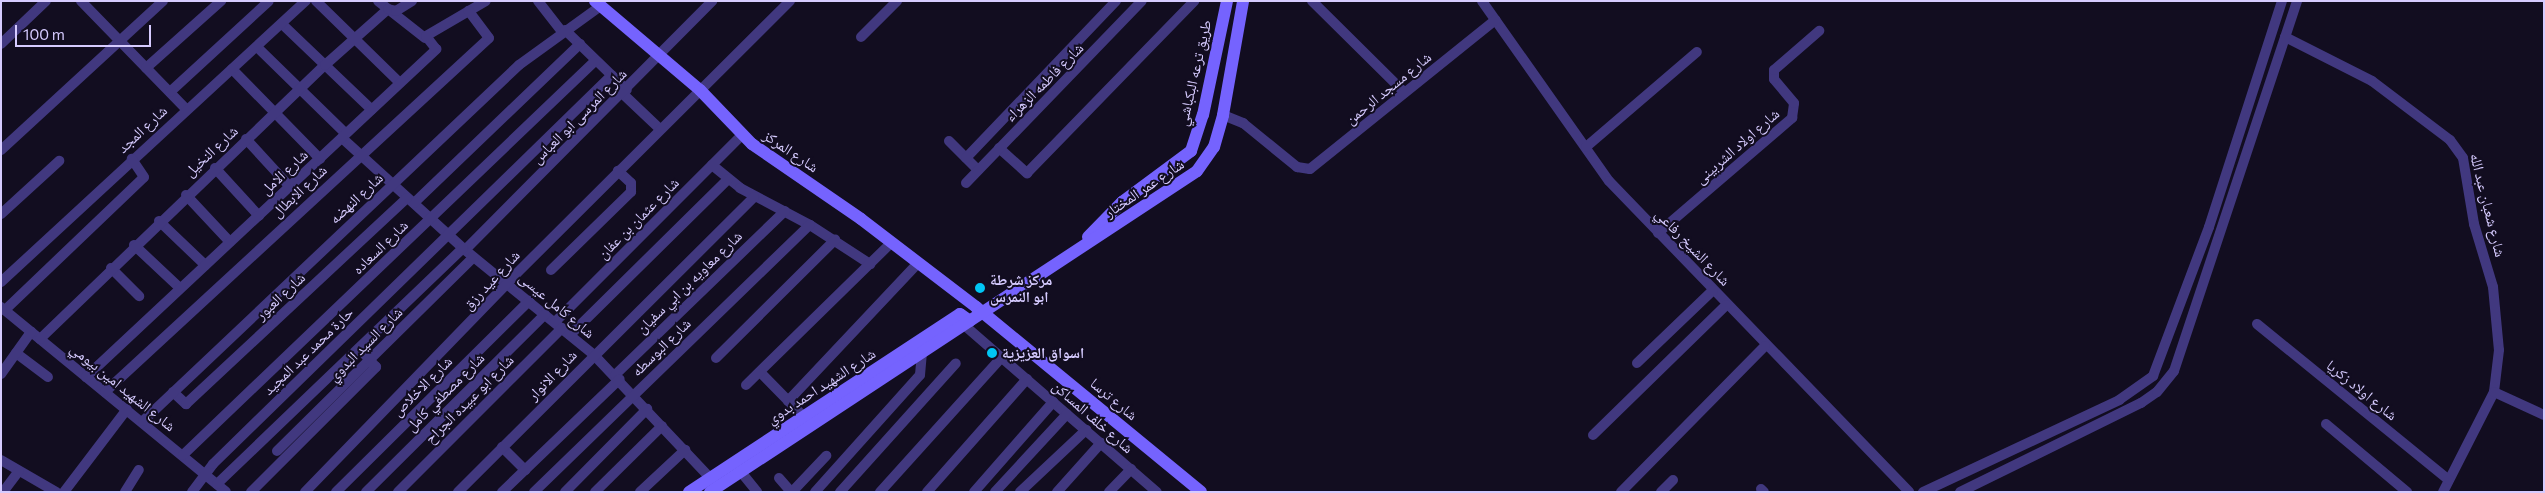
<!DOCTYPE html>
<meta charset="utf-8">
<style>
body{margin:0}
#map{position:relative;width:2545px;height:493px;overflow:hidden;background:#120d20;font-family:Commissioner,"Noto Naskh Arabic",sans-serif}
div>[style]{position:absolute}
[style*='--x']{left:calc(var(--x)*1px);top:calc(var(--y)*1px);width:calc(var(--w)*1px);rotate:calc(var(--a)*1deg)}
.street>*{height:10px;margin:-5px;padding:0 5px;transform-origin:5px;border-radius:5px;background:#41387f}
.secondary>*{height:12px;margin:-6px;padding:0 6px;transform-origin:6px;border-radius:6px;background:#7563fe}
.dots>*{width:14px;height:14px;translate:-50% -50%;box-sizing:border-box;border:2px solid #120d20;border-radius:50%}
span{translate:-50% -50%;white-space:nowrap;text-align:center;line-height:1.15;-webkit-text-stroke:4px #120d20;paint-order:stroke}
.street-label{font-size:15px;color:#d6cbff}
.poi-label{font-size:15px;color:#d6cbff;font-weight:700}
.left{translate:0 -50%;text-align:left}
.frame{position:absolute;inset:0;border:2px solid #d6cbff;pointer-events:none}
.scale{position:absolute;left:15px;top:25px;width:136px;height:22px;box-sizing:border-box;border:2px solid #d6cbff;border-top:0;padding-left:6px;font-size:15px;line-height:18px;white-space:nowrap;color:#d6cbff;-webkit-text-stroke:4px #120d20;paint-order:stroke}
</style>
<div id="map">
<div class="street">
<i style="--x:81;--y:1;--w:151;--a:45.8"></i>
<i style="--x:316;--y:1;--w:117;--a:44.3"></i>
<i style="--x:378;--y:1;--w:60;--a:38.2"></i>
<i style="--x:538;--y:1;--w:39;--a:52"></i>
<i style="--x:1312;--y:1;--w:129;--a:44.7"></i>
<i style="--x:1482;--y:1;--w:220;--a:54.8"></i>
<i style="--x:1609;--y:181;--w:432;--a:46"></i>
<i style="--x:282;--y:24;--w:124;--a:43.7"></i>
<i style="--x:565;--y:30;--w:86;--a:44.1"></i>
<i style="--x:861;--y:37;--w:51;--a:-45"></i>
<i style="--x:2285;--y:37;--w:97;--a:26.8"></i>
<i style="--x:2372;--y:81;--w:98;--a:37.1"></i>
<i style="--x:2450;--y:140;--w:22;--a:54"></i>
<i style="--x:2463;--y:158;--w:67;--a:80.5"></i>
<i style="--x:2474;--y:224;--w:66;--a:73.2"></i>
<i style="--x:2493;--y:287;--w:63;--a:84.6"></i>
<i style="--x:2499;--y:350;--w:42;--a:96.8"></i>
<i style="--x:2494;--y:392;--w:112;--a:117"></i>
<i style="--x:1;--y:44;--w:62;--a:-43.7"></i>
<i style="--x:257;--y:47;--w:124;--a:44.3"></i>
<i style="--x:146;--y:68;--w:101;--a:-41.8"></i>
<i style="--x:232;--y:69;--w:126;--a:45.6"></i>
<i style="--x:170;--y:92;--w:134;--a:-42.6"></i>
<i style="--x:623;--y:94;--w:51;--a:43.4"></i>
<i style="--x:1223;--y:115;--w:22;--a:22"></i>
<i style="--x:1243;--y:123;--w:70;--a:39.2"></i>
<i style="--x:1297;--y:167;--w:13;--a:9"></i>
<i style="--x:1310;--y:169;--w:238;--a:-38.8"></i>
<i style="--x:342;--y:138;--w:166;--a:42.3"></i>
<i style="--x:465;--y:250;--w:165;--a:39.1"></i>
<i style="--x:593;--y:354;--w:178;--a:46.6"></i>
<i style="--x:246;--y:139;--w:65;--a:47.5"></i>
<i style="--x:949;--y:141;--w:41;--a:45"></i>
<i style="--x:1586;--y:147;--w:146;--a:-40.6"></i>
<i style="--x:999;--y:148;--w:38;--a:42"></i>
<i style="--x:1027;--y:173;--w:240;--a:-45.8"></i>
<i style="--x:1;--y:150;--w:220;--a:-42.6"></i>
<i style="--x:966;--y:158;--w:217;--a:-46.3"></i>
<i style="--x:712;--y:165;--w:36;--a:39"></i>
<i style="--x:740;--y:188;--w:79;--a:27.9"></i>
<i style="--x:810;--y:225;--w:72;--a:33"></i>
<i style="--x:215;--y:168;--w:65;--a:47.5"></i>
<i style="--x:966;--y:183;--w:253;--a:-46"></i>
<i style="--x:186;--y:195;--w:64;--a:46.9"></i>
<i style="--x:414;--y:203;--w:230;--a:-43.8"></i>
<i style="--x:1;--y:214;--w:79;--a:-42.4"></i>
<i style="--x:159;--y:221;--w:64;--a:43.7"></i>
<i style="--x:1658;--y:233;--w:177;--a:-40.6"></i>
<i style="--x:1792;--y:118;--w:15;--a:-82"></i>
<i style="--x:1794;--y:103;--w:31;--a:-130"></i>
<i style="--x:1774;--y:79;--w:9;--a:-90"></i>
<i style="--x:1774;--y:70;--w:60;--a:-40.9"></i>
<i style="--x:134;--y:245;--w:63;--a:43.1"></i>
<i style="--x:465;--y:250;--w:351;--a:-45.2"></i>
<i style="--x:111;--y:268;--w:40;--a:45"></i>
<i style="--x:551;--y:270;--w:112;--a:-44.3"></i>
<i style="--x:631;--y:192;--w:9;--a:-90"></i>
<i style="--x:631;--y:183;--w:18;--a:-137"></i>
<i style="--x:1;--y:282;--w:415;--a:-42.7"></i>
<i style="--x:1;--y:307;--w:291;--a:39.4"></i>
<i style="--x:5;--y:310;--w:192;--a:-43.7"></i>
<i style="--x:144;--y:177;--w:22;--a:-124"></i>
<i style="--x:555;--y:322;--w:264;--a:-45"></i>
<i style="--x:2257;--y:324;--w:247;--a:39.1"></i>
<i style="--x:964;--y:325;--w:255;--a:40.9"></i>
<i style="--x:570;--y:335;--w:222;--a:-44.6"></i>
<i style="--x:40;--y:339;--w:395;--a:-43.9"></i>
<i style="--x:325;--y:65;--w:84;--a:-41.6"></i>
<i style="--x:388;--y:9;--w:8;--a:14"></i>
<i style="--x:396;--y:11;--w:19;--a:-32"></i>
<i style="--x:16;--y:353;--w:40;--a:37"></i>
<i style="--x:716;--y:358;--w:168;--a:-44.8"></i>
<i style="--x:1637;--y:363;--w:105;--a:-43.8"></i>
<i style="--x:760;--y:372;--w:70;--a:45.6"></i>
<i style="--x:1;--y:374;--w:52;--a:-54.5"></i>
<i style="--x:615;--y:375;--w:236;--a:-44"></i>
<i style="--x:86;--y:377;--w:480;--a:-43.1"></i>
<i style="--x:436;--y:49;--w:16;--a:-128"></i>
<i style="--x:426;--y:36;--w:69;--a:-30.3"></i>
<i style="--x:746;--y:385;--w:204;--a:-44.4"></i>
<i style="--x:105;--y:392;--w:522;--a:-42.67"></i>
<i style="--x:489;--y:38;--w:34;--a:-127"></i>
<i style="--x:173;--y:392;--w:18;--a:43"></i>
<i style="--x:186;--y:404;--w:302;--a:-43"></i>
<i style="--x:2494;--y:392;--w:55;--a:24.7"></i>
<i style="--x:788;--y:401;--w:190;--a:-46.7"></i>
<i style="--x:143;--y:421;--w:518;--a:-43.43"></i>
<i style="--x:519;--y:65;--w:99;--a:-35.9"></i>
<i style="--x:2326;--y:424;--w:106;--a:40"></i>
<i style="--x:1593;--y:435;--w:186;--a:-44.3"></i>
<i style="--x:502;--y:447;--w:33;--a:45"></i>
<i style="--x:277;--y:451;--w:276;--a:-44.6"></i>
<i style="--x:183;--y:455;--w:571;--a:-43.72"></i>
<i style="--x:1;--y:460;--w:64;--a:30.2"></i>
<i style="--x:737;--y:467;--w:32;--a:51"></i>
<i style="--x:779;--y:478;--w:18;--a:49"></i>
<i style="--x:217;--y:484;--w:341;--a:-43.8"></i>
<i style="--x:1761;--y:489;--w:4;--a:45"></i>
<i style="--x:3;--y:492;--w:26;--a:-53"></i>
<i style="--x:64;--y:492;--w:104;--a:-52.8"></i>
<i style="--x:125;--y:492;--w:26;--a:-58"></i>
<i style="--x:192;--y:492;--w:35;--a:-53"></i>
<i style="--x:213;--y:464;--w:557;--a:-44.27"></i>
<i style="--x:251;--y:492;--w:177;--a:-45"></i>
<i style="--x:376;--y:367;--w:25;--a:-132"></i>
<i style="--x:305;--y:492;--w:299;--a:-45.9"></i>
<i style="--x:513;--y:277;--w:391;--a:-44.9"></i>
<i style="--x:336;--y:492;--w:272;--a:-44.7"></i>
<i style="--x:366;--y:492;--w:252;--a:-44.8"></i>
<i style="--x:398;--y:492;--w:232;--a:-45"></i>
<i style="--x:458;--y:492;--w:418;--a:-44.9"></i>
<i style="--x:502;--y:492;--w:163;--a:-43.8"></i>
<i style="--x:534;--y:492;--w:384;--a:-44.1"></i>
<i style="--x:565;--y:492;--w:117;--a:-45.3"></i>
<i style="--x:595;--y:492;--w:94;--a:-44.6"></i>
<i style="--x:640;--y:492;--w:62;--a:-43"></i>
<i style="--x:792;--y:492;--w:50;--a:-46.6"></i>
<i style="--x:815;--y:492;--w:157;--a:-48.1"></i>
<i style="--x:920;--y:375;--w:22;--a:-85"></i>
<i style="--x:840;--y:492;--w:173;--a:-48"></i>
<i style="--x:880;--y:492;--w:182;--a:-47.9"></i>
<i style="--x:927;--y:492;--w:151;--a:-48.5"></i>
<i style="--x:974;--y:492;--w:120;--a:-48.7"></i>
<i style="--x:995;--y:492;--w:106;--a:-47.3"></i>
<i style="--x:1020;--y:492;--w:91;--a:-43.2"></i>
<i style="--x:1057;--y:492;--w:66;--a:-48.1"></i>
<i style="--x:1109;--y:492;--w:32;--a:-46"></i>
<i style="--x:1621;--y:492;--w:205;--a:-45.4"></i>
<i style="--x:1661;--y:492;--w:17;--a:-45"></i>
<i style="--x:1923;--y:492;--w:217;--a:-25.1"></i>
<i style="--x:2119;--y:400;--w:42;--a:-35.2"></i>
<i style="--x:2153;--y:376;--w:159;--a:-69.4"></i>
<i style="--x:2209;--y:227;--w:237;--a:-72.1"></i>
<i style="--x:1960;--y:492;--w:202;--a:-26.2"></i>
<i style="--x:2141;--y:403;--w:19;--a:-35"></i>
<i style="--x:2157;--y:392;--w:27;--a:-51"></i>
<i style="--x:2174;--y:371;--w:390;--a:-71.6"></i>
</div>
<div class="secondary">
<i style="--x:595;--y:1;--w:138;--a:40.3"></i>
<i style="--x:700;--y:90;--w:75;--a:46.1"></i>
<i style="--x:752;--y:144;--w:132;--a:34.5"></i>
<i style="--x:861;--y:219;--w:145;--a:37.4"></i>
<i style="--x:976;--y:307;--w:291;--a:39.4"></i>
<i style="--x:1088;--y:237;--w:49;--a:-45.8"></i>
<i style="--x:1122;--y:202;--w:86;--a:-36.5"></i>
<i style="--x:1191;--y:151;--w:38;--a:-72"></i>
<i style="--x:1203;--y:115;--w:116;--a:-78.1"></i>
<i style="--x:689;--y:492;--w:324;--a:-33.3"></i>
<i style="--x:960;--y:314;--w:12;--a:35"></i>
<i style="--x:710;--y:492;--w:583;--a:-33.39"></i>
<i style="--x:1197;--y:171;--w:29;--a:-55"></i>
<i style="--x:1214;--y:147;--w:33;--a:-74"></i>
<i style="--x:1223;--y:115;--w:116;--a:-80"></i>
</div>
<div class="dots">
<i style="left:980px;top:288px;background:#01c6f5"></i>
<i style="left:992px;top:353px;background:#01c6f5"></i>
</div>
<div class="street-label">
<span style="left:1194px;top:73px;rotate:-77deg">طريق ترعه البكباشي</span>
<span style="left:1044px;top:82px;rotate:-45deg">شارع فاطمه الزهراء</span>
<span style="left:1388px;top:88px;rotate:-39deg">شارع مسجد الرحمن</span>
<span style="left:579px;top:116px;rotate:-45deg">شارع المرسى ابو العباس</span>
<span style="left:142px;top:129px;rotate:-43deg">شارع المجد</span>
<span style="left:1737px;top:146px;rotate:-41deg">شارع اولاد الشربينى</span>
<span style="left:211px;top:151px;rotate:-43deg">شارع النخيل</span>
<span style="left:791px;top:151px;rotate:34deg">شارع المركز</span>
<span style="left:284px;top:172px;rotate:-43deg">شارع الامل</span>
<span style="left:1144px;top:188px;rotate:-34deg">شارع عمر المختار</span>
<span style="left:299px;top:191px;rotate:-43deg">شارع الابطال</span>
<span style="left:356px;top:198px;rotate:-43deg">شارع النهضه</span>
<span style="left:2488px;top:205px;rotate:76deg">شارع شعبان عبد الله</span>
<span style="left:638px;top:218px;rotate:-45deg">شارع عثمان بن عفان</span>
<span style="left:380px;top:247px;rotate:-44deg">شارع السعاده</span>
<span style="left:1693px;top:247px;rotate:46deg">شارع الشيخ رفاعي</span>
<span style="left:491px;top:280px;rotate:-47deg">شارع عيد رزق</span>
<span style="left:689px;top:282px;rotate:-44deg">شارع معاويه بن ابي سفيان</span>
<span style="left:280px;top:296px;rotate:-43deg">شارع العبور</span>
<span style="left:557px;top:305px;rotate:40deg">شارع كامل عيسى</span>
<span style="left:365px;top:344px;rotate:-45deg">شارع السيد البدوي</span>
<span style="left:661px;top:347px;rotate:-44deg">شارع البوسطه</span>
<span style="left:308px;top:351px;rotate:-44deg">حارة محمد عبد المجيد</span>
<span style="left:552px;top:375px;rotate:-46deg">شارع الانوار</span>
<span style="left:422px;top:386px;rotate:-45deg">شارع الاخلاص</span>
<span style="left:821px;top:386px;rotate:-33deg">شارع الشهيد احمد بدوي</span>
<span style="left:123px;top:387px;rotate:39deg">شارع الشهيد امين بيومي</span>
<span style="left:2362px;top:390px;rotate:39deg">شارع اولاد زكريا</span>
<span style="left:445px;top:392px;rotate:-45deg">شارع مصطفي كامل</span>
<span style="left:469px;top:399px;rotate:-45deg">شارع ابو عبيده الجراح</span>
<span style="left:1114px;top:399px;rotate:40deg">شارع ترسا</span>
<span style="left:1093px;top:417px;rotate:41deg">شارع خلف المساكن</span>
</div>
<div class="poi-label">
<span class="left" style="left:990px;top:288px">مركز شرطة<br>ابو النمرس</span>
<span class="left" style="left:1002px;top:353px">اسواق العزيزية</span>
</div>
<div class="frame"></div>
<div class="scale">100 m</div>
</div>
